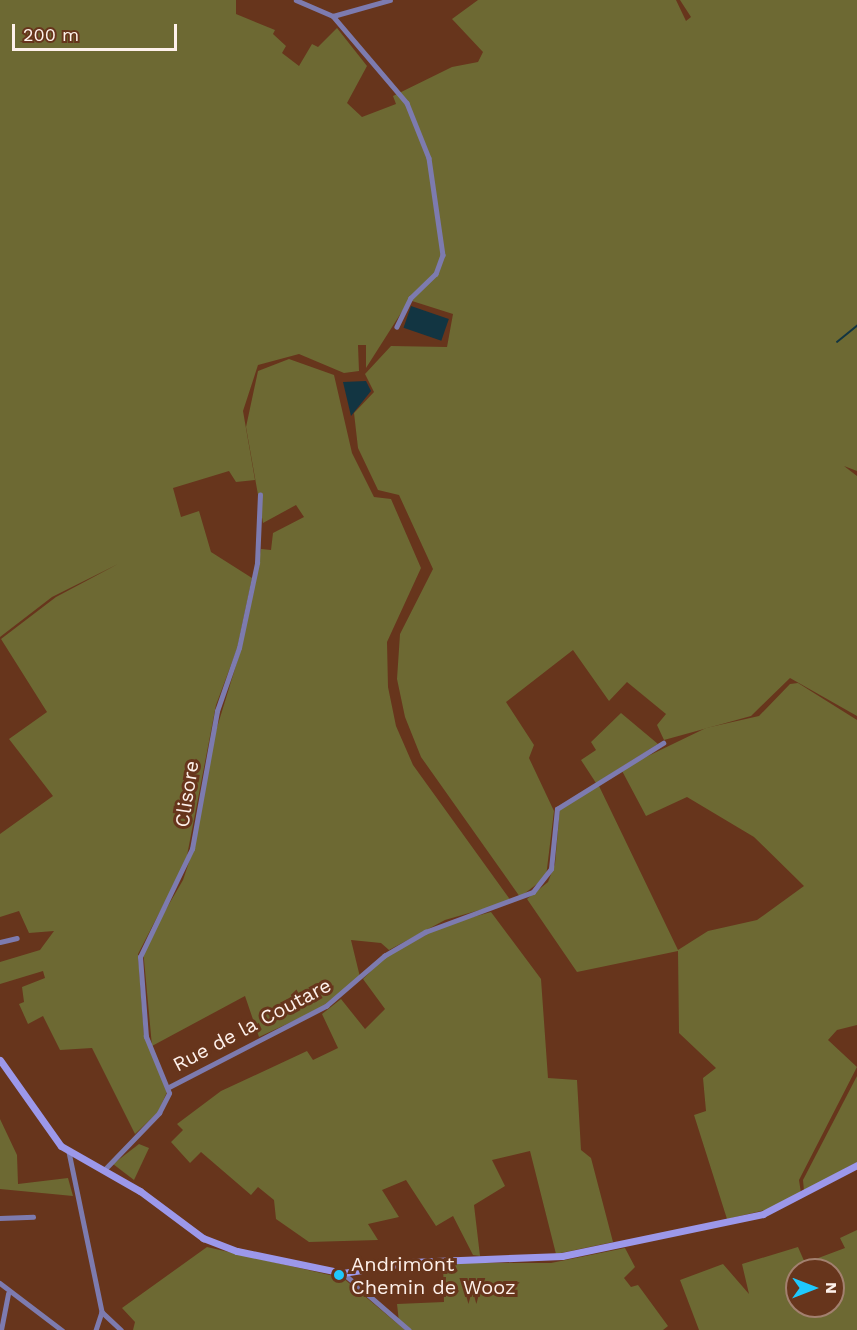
<!DOCTYPE html>
<style>
body{margin:0}
#map{position:relative;width:857px;height:1330px;overflow:hidden;background:#67351c;font-family:"Work Sans",sans-serif}
div>[style]{position:absolute}
[style*='--x']{left:calc(var(--x)*1px);top:calc(var(--y)*1px);width:calc(var(--w)*1px);rotate:calc(var(--a)*1deg)}
.green>*{inset:0;background:#6d6933}
.water>*{inset:0;background:#123542;transform-origin:0 0}
.stream>*{height:1.5px;margin:-0.75px;padding:0 0.75px;transform-origin:0.75px;border-radius:0.75px;background:#123542}
.street>*{height:4.5px;margin:-2.25px;padding:0 2.25px;transform-origin:2.25px;border-radius:2.25px;background:#7d7baf}
.secondary>*{height:7px;margin:-3.5px;padding:0 3.5px;transform-origin:3.5px;border-radius:3.5px;background:#9c98ea}
.dots>*{width:16px;height:16px;translate:-50% -50%;box-sizing:border-box;border:3px solid #67351c;border-radius:50%}
span{translate:-50% -50%;white-space:nowrap;text-align:center;line-height:1.15;-webkit-text-stroke:6px #67351c;paint-order:stroke}
.street-label{font-size:20px;color:#fef1eb}
.poi-label{font-size:20px;color:#fef1eb}
.left{translate:0 -50%;text-align:left}
.north{position:absolute;left:785px;top:1258px;width:60px;height:60px;box-sizing:border-box;background:#67351c;border:2px solid #a3806f;border-radius:50%;rotate:90deg;font-size:16px;font-weight:700;line-height:24px;text-align:center;color:#fef1eb}
.north::after{content:'';display:block;margin:auto;width:21px;height:27px;background:#1fc9fd;clip-path:polygon(50% 0,100% 100%,50% 72%,0 100%)}
.scale{position:absolute;left:12px;top:24px;width:165px;height:27px;box-sizing:border-box;border:3px solid #fef1eb;border-top:0;padding-left:8px;font-size:18px;line-height:21px;white-space:nowrap;color:#fef1eb;-webkit-text-stroke:4px #67351c;paint-order:stroke}
</style>
<div id="map">
<div class="green">
<i style="clip-path:polygon(0 0,236px 0,236px 14px,275px 30px,273px 34px,286px 46px,282px 53px,299px 66px,312px 44px,318px 47px,337px 28px,367px 66px,347px 103px,362px 117px,396px 104px,393px 96px,452px 67px,478px 62px,483px 52px,452px 19px,478px 0,676px 0,686px 21px,691px 17px,680px 0,857px 0,857px 471px,844px 466px,857px 476px,857px 716px,790px 678px,751px 716px,664px 740px,657px 725px,666px 714px,627px 682px,609px 701px,573px 650px,506px 702px,534px 745px,529px 758px,554px 811px,546px 877px,520px 897px,421px 757px,405px 717px,397px 679px,400px 634px,433px 569px,399px 495px,378px 490px,358px 448px,354px 413px,374px 392px,365px 374px,391px 346px,447px 347px,453px 314px,412px 301px,415px 297px,408px 302px,366px 368px,366px 345px,358px 345px,359px 371px,344px 373px,299px 354px,258px 365px,243px 411px,255px 480px,236px 482px,229px 471px,173px 488px,181px 517px,199px 511px,211px 552px,252px 578px,237px 649px,216px 705px,186px 861px,138px 954px,144px 1035px,167px 1092px,158px 1112px,135px 1134px,92px 1048px,60px 1050px,43px 1016px,28px 1024px,19px 1004px,24px 1002px,22px 987px,45px 978px,43px 971px,0 984px,0 962px,40px 950px,54px 931px,29px 933px,19px 911px,0 917px,0 834px,53px 796px,9px 739px,47px 712px,1px 639px,56px 597px,118px 564px,52px 597px,0 637px)"></i>
<i style="clip-path:polygon(289px 359px,334px 375px,352px 453px,374px 497px,391px 499px,421px 568px,387px 642px,388px 687px,396px 726px,413px 765px,511px 901px,445px 920px,389px 950px,381px 943px,351px 940px,360px 977px,319px 1009px,259px 1037px,245px 996px,152px 1046px,143px 949px,183px 880px,195px 844px,211px 747px,241px 649px,261px 549px,271px 550px,273px 533px,304px 517px,296px 505px,263px 523px,246px 427px,258px 371px)"></i>
<i style="clip-path:polygon(798px 683px,857px 720px,857px 1025px,837px 1030px,828px 1040px,857px 1067px,799px 1180px,801px 1193px,769px 1209px,727px 1219px,694px 1115px,706px 1111px,703px 1078px,716px 1068px,679px 1033px,678px 951px,577px 972px,527px 899px,548px 882px,555px 864px,560px 807px,599px 786px,678px 950px,708px 931px,757px 920px,804px 886px,754px 837px,687px 797px,646px 816px,621px 769px,706px 728px,759px 716px,790px 684px)"></i>
<i style="clip-path:polygon(621px 713px,658px 744px,596px 783px,581px 760px,596px 750px,591px 742px)"></i>
<i style="clip-path:polygon(491px 912px,541px 979px,548px 1078px,577px 1080px,581px 1150px,591px 1158px,613px 1242px,556px 1254px,530px 1151px,492px 1160px,505px 1186px,474px 1205px,480px 1256px,473px 1255px,453px 1216px,436px 1226px,406px 1180px,382px 1190px,399px 1217px,368px 1224px,378px 1240px,309px 1242px,276px 1219px,274px 1200px,258px 1187px,251px 1195px,201px 1152px,190px 1163px,171px 1142px,183px 1130px,177px 1124px,221px 1091px,307px 1051px,313px 1060px,338px 1048px,322px 1014px,341px 999px,365px 1029px,385px 1009px,363px 979px,385px 957px,444px 925px)"></i>
<i style="clip-path:polygon(857px 1076px,857px 1162px,804px 1191px,803px 1180px)"></i>
<i style="clip-path:polygon(0 1119px,17px 1155px,18px 1184px,68px 1178px,73px 1196px,0 1189px)"></i>
<i style="clip-path:polygon(139px 1144px,149px 1148px,134px 1180px,113px 1164px)"></i>
<i style="clip-path:polygon(evenodd,857px 1230px,857px 1330px,699px 1330px,680px 1280px,723px 1264px,749px 1294px,742px 1264px,798px 1247px,805px 1263px,845px 1248px,840px 1238px,857px 1230px,797px 1270px,833px 1270px,833px 1306px,797px 1306px,797px 1270px)"></i>
<i style="clip-path:polygon(207px 1247px,343px 1278px,405px 1330px,133px 1330px,135px 1322px,122px 1308px)"></i>
<i style="clip-path:polygon(625px 1248px,635px 1267px,624px 1278px,631px 1287px,638px 1285px,668px 1326px,663px 1330px,411px 1330px,399px 1322px,397px 1304px,444px 1302px,443px 1263px,551px 1263px)"></i>
</div>
<div class="water">
<i style="left:411px;top:306px;width:40px;height:23px;rotate:19deg"></i>
<i style="clip-path:polygon(366px 381px,371px 391px,351px 416px,343px 382px)"></i>
</div>
<div class="stream">
<i style="--x:837;--y:342;--w:26;--a:-39"></i>
</div>
<div class="street">
<i style="--x:296;--y:0;--w:40;--a:23.4"></i>
<i style="--x:333;--y:16;--w:59;--a:-15.7"></i>
<i style="--x:333;--y:16;--w:114;--a:49.6"></i>
<i style="--x:407;--y:103;--w:59;--a:68.2"></i>
<i style="--x:429;--y:158;--w:98;--a:81.8"></i>
<i style="--x:443;--y:255;--w:20;--a:110"></i>
<i style="--x:436;--y:274;--w:35;--a:136"></i>
<i style="--x:411;--y:298;--w:32;--a:116"></i>
<i style="--x:0;--y:942;--w:17;--a:-13"></i>
<i style="--x:169;--y:1087;--w:177;--a:-27.3"></i>
<i style="--x:326;--y:1006;--w:77;--a:-40.8"></i>
<i style="--x:384;--y:956;--w:48;--a:-30.3"></i>
<i style="--x:425;--y:932;--w:115;--a:-20.3"></i>
<i style="--x:533;--y:892;--w:29;--a:-52"></i>
<i style="--x:551;--y:869;--w:60;--a:-84.3"></i>
<i style="--x:557;--y:809;--w:125;--a:-31.9"></i>
<i style="--x:69;--y:1152;--w:163;--a:78.3"></i>
<i style="--x:102;--y:1312;--w:19;--a:108"></i>
<i style="--x:105;--y:1169;--w:78;--a:-46"></i>
<i style="--x:159;--y:1113;--w:22;--a:-63"></i>
<i style="--x:169;--y:1093;--w:61;--a:-112.3"></i>
<i style="--x:146;--y:1037;--w:80;--a:-94.3"></i>
<i style="--x:140;--y:957;--w:120;--a:-64.3"></i>
<i style="--x:192;--y:849;--w:140;--a:-79.7"></i>
<i style="--x:217;--y:711;--w:67;--a:-70.8"></i>
<i style="--x:239;--y:648;--w:87;--a:-78"></i>
<i style="--x:257;--y:563;--w:68;--a:-87.5"></i>
<i style="--x:0;--y:1218;--w:33;--a:-2"></i>
<i style="--x:343;--y:1273;--w:87;--a:40.8"></i>
<i style="--x:0;--y:1283;--w:78;--a:37.2"></i>
<i style="--x:102;--y:1312;--w:26;--a:43"></i>
<i style="--x:1;--y:1330;--w:37;--a:-79"></i>
</div>
<div class="secondary">
<i style="--x:0;--y:1060;--w:105;--a:54.7"></i>
<i style="--x:61;--y:1146;--w:91;--a:29.7"></i>
<i style="--x:140;--y:1191;--w:79;--a:36.7"></i>
<i style="--x:203;--y:1238;--w:36;--a:21"></i>
<i style="--x:237;--y:1251;--w:108;--a:11.7"></i>
<i style="--x:343;--y:1273;--w:69;--a:-9.2"></i>
<i style="--x:411;--y:1262;--w:151;--a:-2.3"></i>
<i style="--x:562;--y:1256;--w:205;--a:-11.8"></i>
<i style="--x:763;--y:1214;--w:106;--a:-27.5"></i>
</div>
<div class="dots">
<i style="left:339px;top:1275px;background:#1fc9fd"></i>
</div>
<div class="street-label">
<span style="left:187px;top:794px;rotate:-81deg">Clisore</span>
<span style="left:252px;top:1025px;rotate:-28deg">Rue de la Coutare</span>
</div>
<div class="poi-label">
<span class="left" style="left:351px;top:1276px">Andrimont<br>Chemin de Wooz</span>
</div>
<div class="north">N</div>
<div class="scale">200 m</div>
</div>
